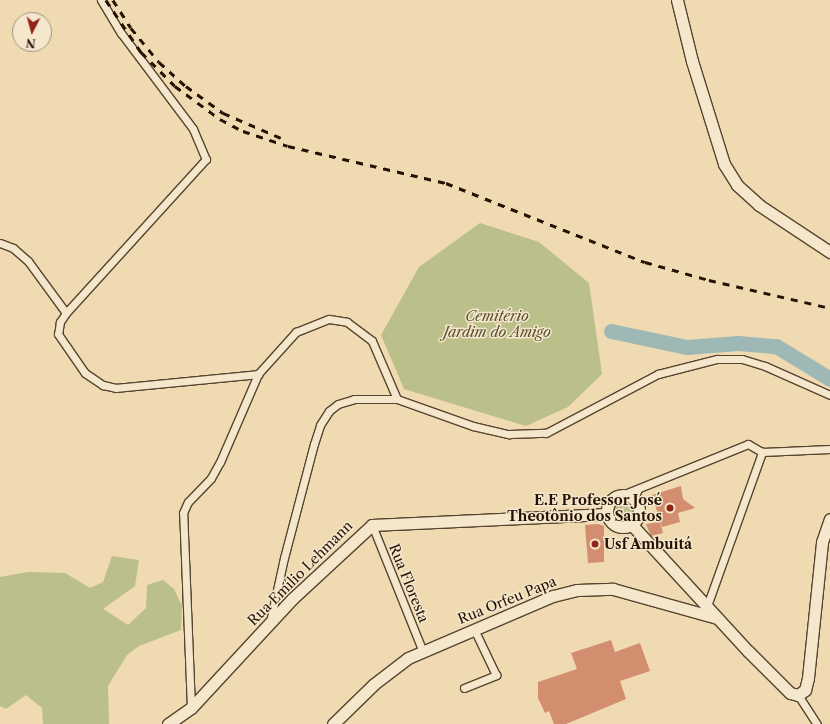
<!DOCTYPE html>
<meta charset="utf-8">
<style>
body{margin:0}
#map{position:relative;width:830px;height:724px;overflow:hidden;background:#efdab1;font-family:"Libre Caslon Text",serif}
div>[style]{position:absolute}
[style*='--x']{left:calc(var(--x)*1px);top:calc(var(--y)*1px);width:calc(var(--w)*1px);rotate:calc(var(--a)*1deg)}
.green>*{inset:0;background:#bbbf8a}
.round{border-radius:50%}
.river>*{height:15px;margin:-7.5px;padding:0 7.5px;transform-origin:7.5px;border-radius:7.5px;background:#9db8b5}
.building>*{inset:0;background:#d38d6f}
.roads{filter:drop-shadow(1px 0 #57442f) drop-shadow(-1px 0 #57442f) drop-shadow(0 1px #57442f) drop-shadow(0 -1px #57442f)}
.street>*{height:7px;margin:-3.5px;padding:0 3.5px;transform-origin:3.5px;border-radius:3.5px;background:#f5e7cc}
.secondary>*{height:11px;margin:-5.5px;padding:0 5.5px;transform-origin:5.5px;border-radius:5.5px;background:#f5e7cc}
.secondary>.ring{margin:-5.5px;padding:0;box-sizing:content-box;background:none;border:11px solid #f5e7cc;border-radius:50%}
.rail>*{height:2.5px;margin-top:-1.25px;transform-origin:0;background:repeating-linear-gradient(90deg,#241204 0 7px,transparent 0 14px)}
.dots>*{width:11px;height:11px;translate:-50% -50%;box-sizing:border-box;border:2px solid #f5e7cc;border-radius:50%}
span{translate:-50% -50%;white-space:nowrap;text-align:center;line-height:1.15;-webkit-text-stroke:3px #f5e7cc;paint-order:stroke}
.park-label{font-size:14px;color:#594f33;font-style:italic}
.poi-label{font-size:14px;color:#241204;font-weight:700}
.right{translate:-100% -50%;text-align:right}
.left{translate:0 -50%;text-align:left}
.street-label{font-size:14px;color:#241204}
.north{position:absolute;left:12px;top:12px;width:40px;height:40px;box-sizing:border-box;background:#f5e7cc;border:1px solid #a1927c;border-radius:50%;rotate:186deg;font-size:11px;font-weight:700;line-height:16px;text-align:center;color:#241204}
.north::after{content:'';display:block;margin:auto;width:14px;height:18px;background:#8f2418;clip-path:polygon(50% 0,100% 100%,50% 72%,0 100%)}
</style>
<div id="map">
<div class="green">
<i style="clip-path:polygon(480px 223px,539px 242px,589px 283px,602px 374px,568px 407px,526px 426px,404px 389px,381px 335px,419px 267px)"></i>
<i class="round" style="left:614px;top:503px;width:18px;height:18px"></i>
<i style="clip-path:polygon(112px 556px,139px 560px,135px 586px,103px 609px,128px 625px,146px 608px,147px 585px,163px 580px,174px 589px,182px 606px,181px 630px,139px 646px,127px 655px,108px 686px,109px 724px,43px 724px,42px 708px,26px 695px,6px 709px,0 706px,0 577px,28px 572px,65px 573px,90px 588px,103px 582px)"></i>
</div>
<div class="river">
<i style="--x:611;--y:331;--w:78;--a:11.9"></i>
<i style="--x:687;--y:347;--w:51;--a:-4.5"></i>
<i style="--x:738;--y:343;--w:38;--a:5"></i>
<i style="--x:776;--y:346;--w:63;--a:31.4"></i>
</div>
<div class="building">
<i style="clip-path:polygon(681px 486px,683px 499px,695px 508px,678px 513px,680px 522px,662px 527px,652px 495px)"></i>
<i style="clip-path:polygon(660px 522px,663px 533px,651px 536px,646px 524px)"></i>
<i style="clip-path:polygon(598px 524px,604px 526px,604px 562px,588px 563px,585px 525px)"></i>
<i style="clip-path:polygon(611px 640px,615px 652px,640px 643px,650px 671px,620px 681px,626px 699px,566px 724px,554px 724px,549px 711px,545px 713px,538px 698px,538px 682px,577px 669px,571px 653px)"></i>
</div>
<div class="roads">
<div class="street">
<i style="--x:101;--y:0;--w:39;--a:59"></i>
<i style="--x:121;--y:33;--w:120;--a:53.1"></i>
<i style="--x:193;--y:129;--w:33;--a:67"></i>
<i style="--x:206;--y:159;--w:208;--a:132.3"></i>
<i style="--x:66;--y:313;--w:11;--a:124"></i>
<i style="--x:60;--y:322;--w:12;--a:99"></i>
<i style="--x:58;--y:334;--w:47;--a:55.3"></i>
<i style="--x:85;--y:373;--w:22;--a:34"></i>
<i style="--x:103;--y:385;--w:13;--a:13"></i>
<i style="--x:116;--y:388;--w:143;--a:-5.6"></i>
<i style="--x:0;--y:243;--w:14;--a:21"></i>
<i style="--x:13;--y:248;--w:20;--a:41"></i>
<i style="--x:28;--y:261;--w:64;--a:53.8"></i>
<i style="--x:622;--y:495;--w:136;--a:-22"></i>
<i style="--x:748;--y:444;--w:16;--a:30"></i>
<i style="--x:762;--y:452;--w:68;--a:-2.5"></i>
<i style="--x:634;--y:498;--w:10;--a:-66"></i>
<i style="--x:372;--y:525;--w:137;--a:68.1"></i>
<i style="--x:707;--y:606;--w:164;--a:-70.3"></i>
<i style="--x:270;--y:622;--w:66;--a:-77.7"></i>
<i style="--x:284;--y:558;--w:118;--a:-75.3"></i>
<i style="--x:314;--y:444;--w:20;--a:-72"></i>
<i style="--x:320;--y:425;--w:17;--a:-57"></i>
<i style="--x:329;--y:411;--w:11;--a:-38"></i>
<i style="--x:338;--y:404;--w:17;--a:-17"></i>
<i style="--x:354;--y:399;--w:43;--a:0"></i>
<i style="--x:397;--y:399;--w:81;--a:19.6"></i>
<i style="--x:473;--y:426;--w:37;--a:13"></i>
<i style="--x:509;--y:434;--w:37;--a:-2"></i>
<i style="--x:546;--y:433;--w:127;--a:-27.8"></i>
<i style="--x:658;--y:374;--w:61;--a:-14.3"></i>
<i style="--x:717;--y:359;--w:25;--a:0"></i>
<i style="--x:742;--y:359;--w:24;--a:17"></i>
<i style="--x:765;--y:366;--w:71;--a:24"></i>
<i style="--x:464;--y:688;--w:35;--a:-22"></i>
<i style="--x:496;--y:675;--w:51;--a:-115.6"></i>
<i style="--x:798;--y:695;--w:35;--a:57"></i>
<i style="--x:191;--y:708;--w:195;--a:-92.3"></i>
<i style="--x:183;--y:513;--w:12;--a:-66"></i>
<i style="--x:188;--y:502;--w:33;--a:-46"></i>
<i style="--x:211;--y:478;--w:18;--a:-61"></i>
<i style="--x:220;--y:462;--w:96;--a:-66.6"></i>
<i style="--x:258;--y:374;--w:57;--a:-47.9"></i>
<i style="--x:296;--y:332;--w:35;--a:-22"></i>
<i style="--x:329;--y:319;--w:18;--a:9"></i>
<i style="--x:347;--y:322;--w:31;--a:37"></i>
<i style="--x:372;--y:341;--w:63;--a:66.7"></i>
</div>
<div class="secondary">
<i style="--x:677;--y:0;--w:63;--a:76.2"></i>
<i style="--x:692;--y:61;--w:108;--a:72.7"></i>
<i style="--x:724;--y:164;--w:25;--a:58"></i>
<i style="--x:737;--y:185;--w:30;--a:42"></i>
<i style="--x:759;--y:205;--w:85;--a:33.5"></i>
<i class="ring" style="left:607px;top:495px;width:21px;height:21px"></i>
<i style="--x:632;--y:525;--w:171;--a:47.4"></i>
<i style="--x:748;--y:651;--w:59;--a:45"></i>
<i style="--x:790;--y:693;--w:8;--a:14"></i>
<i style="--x:798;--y:695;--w:9;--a:-36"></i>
<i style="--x:805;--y:690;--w:12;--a:-76"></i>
<i style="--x:808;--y:678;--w:137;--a:-84.1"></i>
<i style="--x:822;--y:542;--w:24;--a:-71"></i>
<i style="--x:168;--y:724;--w:28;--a:-35"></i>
<i style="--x:191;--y:708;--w:149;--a:-47.2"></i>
<i style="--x:292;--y:599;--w:109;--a:-42.8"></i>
<i style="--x:372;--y:525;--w:235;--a:-2.7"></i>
<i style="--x:333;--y:724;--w:57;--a:-44.3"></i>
<i style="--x:374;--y:684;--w:43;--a:-37.4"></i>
<i style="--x:408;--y:658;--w:158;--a:-23.2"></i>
<i style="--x:553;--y:596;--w:25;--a:-14"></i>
<i style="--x:577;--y:590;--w:36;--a:-2"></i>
<i style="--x:613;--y:589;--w:108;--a:15.6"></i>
</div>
</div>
<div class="rail">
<i style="--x:106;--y:0;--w:63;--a:56.1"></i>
<i style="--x:141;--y:52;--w:48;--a:45"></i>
<i style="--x:175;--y:86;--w:56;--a:36.3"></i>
<i style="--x:220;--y:119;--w:26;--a:28"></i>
<i style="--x:243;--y:131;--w:47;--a:18.4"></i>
<i style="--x:288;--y:146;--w:162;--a:13.2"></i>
<i style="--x:446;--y:183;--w:214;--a:21.7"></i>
<i style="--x:645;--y:262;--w:66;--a:15.7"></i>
<i style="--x:709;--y:280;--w:124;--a:13"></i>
<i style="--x:113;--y:0;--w:33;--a:57"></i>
<i style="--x:131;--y:28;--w:44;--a:50.5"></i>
<i style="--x:159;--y:62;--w:36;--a:42"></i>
<i style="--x:186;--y:86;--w:46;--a:36.1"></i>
<i style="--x:223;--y:113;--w:63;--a:23.3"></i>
</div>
<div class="dots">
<i style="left:670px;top:508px;background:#8f2418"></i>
<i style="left:595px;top:544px;background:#8f2418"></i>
</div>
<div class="park-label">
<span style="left:497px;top:324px">Cemitério<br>Jardim do Amigo</span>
</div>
<div class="poi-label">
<span class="right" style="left:662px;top:508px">E.E Professor José<br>Theotônio dos Santos</span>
<span class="left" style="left:604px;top:544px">Usf Ambuitá</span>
</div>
<div class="street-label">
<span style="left:300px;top:573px;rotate:-45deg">Rua Emílio Lehmann</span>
<span style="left:409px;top:583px;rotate:68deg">Rua Floresta</span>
<span style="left:507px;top:600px;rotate:-22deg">Rua Orfeu Papa</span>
</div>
<div class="north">N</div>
</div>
